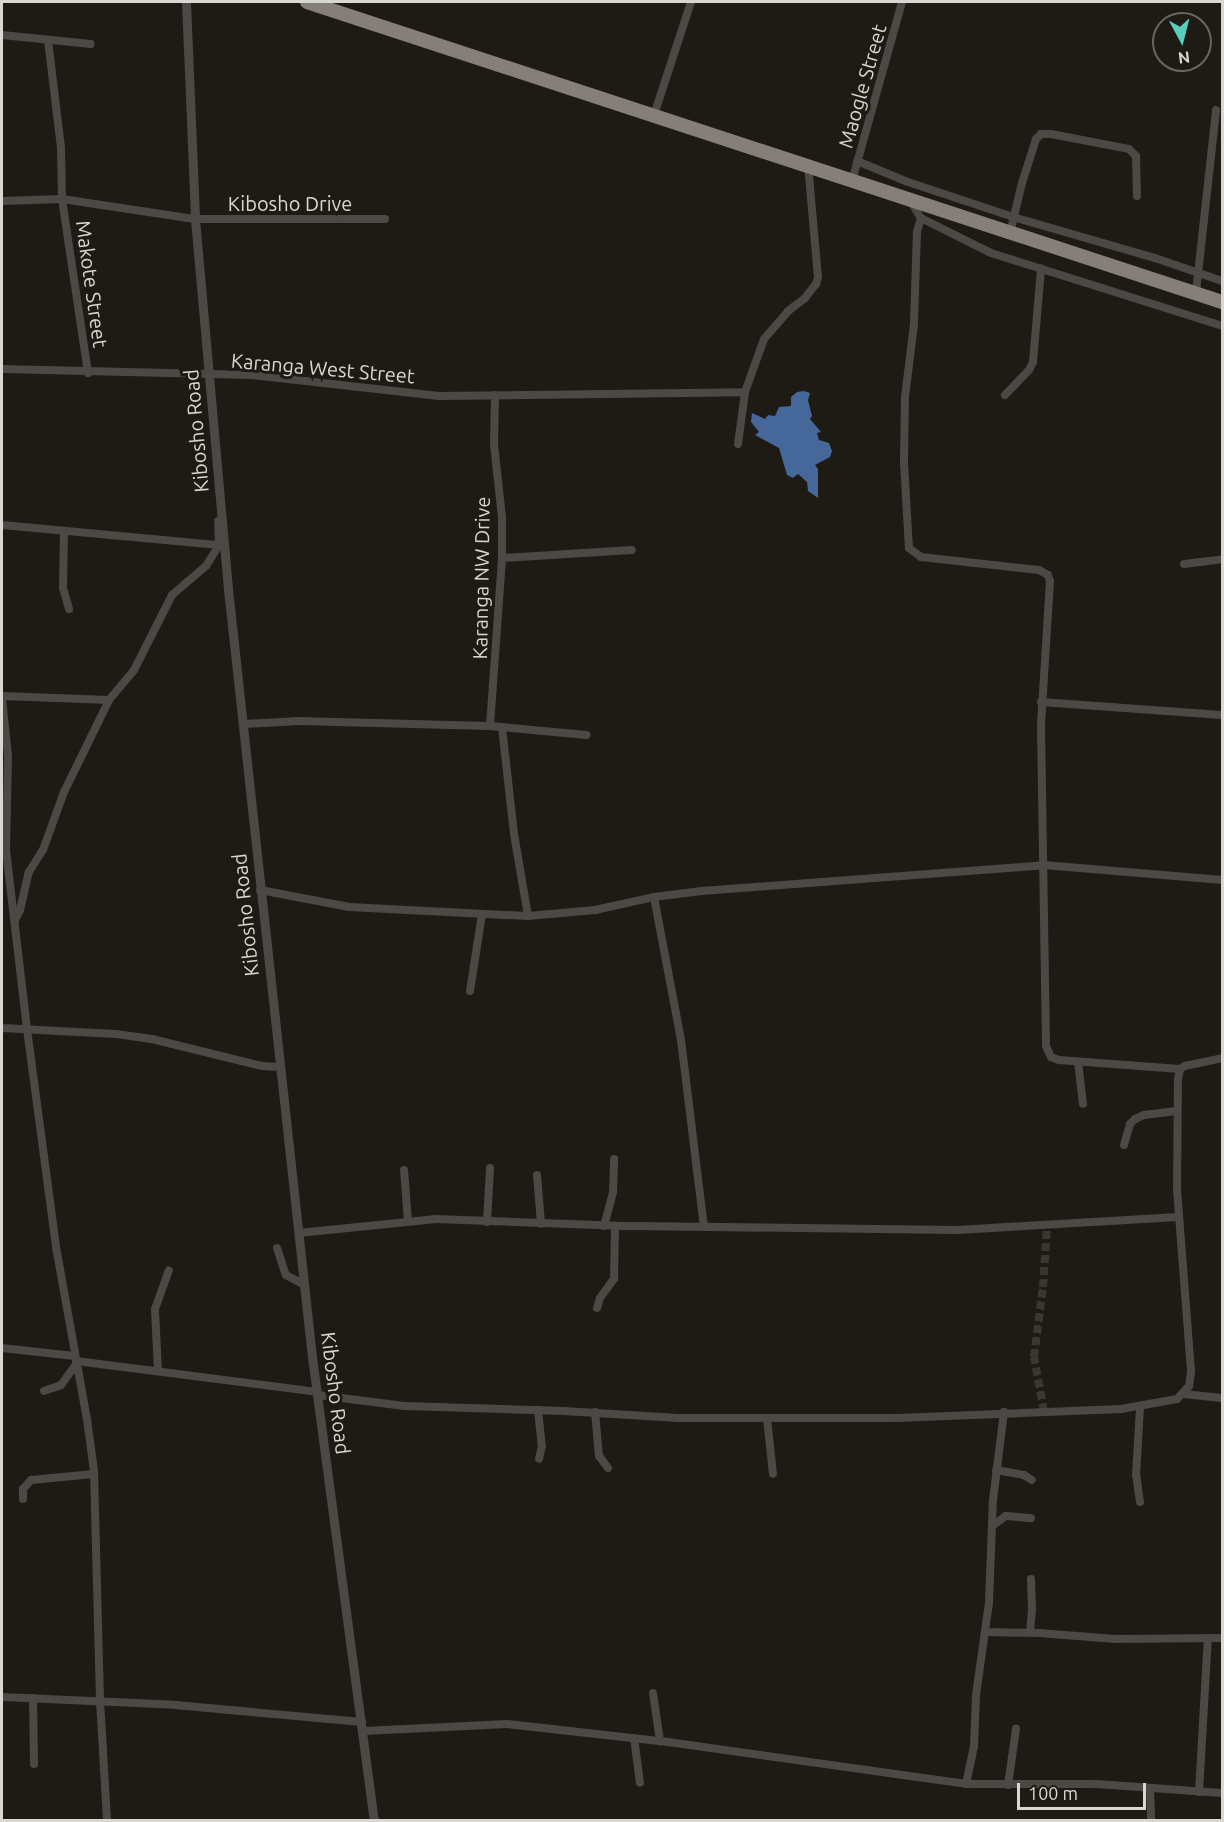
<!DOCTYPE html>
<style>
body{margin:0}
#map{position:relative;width:1224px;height:1822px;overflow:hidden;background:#1d1b14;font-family:Ubuntu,sans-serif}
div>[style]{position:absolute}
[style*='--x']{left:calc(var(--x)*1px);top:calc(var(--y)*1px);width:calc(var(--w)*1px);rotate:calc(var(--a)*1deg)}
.water>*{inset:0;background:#456799}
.minor-tunnel>*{height:8px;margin-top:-4px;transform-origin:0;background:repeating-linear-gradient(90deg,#393730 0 8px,transparent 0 12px)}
.minor>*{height:8px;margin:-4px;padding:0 4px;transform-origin:4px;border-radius:4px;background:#4c4846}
.tertiary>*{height:9px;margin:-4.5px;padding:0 4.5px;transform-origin:4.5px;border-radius:4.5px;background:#4c4846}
.trunk>*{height:14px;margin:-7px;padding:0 7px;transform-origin:7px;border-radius:7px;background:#867e78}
span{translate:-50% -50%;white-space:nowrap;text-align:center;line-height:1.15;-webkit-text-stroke:6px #1d1b14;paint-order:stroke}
.street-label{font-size:20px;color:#d8d7d2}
.frame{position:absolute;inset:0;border:3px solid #d8d7d2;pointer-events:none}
.north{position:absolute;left:1152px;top:12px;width:60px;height:60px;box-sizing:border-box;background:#1d1b14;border:2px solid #686660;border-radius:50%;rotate:173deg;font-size:16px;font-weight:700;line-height:24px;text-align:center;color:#d8d7d2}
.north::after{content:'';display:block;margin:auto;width:21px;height:27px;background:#58cec0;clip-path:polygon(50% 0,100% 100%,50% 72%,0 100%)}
.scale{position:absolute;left:1017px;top:1783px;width:129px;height:27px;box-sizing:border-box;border:3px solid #d8d7d2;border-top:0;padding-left:8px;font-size:18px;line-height:21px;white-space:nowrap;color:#d8d7d2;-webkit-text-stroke:4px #1d1b14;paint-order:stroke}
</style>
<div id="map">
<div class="water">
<i style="clip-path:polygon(804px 391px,810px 393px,808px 400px,812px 416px,810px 419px,821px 432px,817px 433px,819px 440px,829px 443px,832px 451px,830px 457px,815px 465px,818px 469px,818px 498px,808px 491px,807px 482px,798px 474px,793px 478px,787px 475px,779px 448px,755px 435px,759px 432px,751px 422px,752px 413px,765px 419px,768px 415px,775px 416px,779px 407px,791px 406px,791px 397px,797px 392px)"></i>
</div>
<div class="minor-tunnel">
<i style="--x:1044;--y:1411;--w:55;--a:-100.5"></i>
<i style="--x:1034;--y:1357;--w:71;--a:-82.7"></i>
<i style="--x:1043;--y:1287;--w:61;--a:-86.2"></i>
</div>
<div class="minor">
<i style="--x:2;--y:35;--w:89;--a:5.8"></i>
<i style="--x:48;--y:40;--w:109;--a:83.1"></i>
<i style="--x:61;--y:148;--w:51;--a:88.9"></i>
<i style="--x:62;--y:199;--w:134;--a:8.6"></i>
<i style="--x:195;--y:219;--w:190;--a:0"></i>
<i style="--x:654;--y:115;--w:119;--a:-71.9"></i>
<i style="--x:857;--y:161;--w:55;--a:22.4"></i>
<i style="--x:908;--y:182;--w:111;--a:18.4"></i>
<i style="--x:1013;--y:217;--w:148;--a:16.1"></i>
<i style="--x:1155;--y:258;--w:71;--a:18.9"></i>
<i style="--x:852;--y:181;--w:186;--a:-74.4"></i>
<i style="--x:910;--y:200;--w:21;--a:59"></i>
<i style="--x:921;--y:218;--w:78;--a:26.6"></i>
<i style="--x:991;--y:253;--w:242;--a:17.5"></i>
<i style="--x:2;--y:201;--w:60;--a:-1.9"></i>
<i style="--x:62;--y:199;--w:176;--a:81.5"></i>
<i style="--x:921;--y:218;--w:15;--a:106"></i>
<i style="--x:917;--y:232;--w:92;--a:91.9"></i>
<i style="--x:914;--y:324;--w:74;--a:97"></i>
<i style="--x:905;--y:397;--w:65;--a:90.9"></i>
<i style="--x:904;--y:462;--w:86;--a:86.7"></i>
<i style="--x:909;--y:548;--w:15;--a:37"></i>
<i style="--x:921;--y:557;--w:119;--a:6.3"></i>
<i style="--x:1039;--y:570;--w:10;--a:29"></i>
<i style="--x:1048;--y:575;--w:6;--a:72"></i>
<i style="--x:1050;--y:581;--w:145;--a:93.6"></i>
<i style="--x:1041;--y:726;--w:320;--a:89.1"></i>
<i style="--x:1046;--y:1046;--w:12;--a:66"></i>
<i style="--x:1051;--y:1057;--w:9;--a:21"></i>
<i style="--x:1059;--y:1060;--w:121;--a:4.3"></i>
<i style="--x:1010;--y:233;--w:51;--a:-76.5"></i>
<i style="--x:1022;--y:183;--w:46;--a:-72.3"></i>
<i style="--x:1036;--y:139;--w:7;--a:-45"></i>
<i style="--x:1041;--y:134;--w:10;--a:0"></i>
<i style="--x:1051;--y:134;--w:79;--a:10.9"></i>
<i style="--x:1129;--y:149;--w:10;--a:45"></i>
<i style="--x:1136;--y:156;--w:40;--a:88.6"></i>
<i style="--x:1196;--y:292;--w:183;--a:-83.7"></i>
<i style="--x:2;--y:369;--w:250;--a:1.4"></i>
<i style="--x:252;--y:375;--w:188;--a:6.4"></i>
<i style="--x:439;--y:396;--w:306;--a:-0.7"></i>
<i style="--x:1005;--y:395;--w:35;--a:-46"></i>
<i style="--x:1029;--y:370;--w:9;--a:-63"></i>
<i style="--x:1033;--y:362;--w:94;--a:-85.1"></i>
<i style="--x:738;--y:444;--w:52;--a:-82.3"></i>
<i style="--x:745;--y:392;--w:56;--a:-70.3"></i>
<i style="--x:764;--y:339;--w:37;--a:-49"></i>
<i style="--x:788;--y:311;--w:21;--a:-37"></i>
<i style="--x:805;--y:298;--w:18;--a:-52"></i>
<i style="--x:816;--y:284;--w:7;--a:-74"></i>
<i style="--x:818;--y:277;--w:111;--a:-95.1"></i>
<i style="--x:2;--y:525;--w:218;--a:5.3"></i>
<i style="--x:219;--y:545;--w:24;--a:-92"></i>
<i style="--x:64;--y:531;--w:57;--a:91"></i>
<i style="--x:63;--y:588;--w:22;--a:74"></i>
<i style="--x:502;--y:558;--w:130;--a:-3.5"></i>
<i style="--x:1184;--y:564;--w:38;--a:-7"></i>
<i style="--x:2;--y:696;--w:107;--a:2.1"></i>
<i style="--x:2;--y:698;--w:58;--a:84.1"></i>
<i style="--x:8;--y:756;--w:94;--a:91.2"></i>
<i style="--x:6;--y:850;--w:180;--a:83.3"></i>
<i style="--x:27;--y:1029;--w:220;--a:82.4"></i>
<i style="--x:56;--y:1247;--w:175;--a:79.8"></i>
<i style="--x:87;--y:1419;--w:52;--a:82.3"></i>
<i style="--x:94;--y:1471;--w:230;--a:88.5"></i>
<i style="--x:100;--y:1701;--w:119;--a:86.6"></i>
<i style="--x:1041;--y:702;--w:181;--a:4.1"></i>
<i style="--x:243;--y:724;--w:56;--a:-3.1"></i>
<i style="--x:299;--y:721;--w:191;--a:1.5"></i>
<i style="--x:490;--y:726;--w:97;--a:5.3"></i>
<i style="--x:490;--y:726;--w:168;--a:-85.9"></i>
<i style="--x:502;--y:558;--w:41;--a:-90"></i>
<i style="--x:502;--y:517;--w:73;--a:-96.3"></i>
<i style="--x:494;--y:444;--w:49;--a:-88.8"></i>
<i style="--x:502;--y:727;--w:108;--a:83.6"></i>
<i style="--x:514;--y:834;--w:83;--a:80.3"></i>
<i style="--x:260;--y:890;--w:91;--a:10.8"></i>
<i style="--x:349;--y:907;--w:179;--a:2.9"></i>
<i style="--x:528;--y:916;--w:67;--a:-5.1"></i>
<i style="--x:595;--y:910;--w:60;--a:-12.4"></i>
<i style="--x:654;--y:897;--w:48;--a:-7.1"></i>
<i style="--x:702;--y:891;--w:343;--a:-4.3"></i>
<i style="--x:1044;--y:865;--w:179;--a:4.8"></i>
<i style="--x:654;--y:897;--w:146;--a:79.3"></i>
<i style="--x:681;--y:1040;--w:188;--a:83"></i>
<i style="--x:15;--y:920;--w:11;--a:-63"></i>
<i style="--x:20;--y:910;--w:39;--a:-77"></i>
<i style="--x:29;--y:872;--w:26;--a:-58"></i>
<i style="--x:43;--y:850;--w:62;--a:-70.1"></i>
<i style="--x:64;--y:792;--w:102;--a:-63.9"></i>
<i style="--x:109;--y:700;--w:39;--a:-50"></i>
<i style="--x:134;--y:670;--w:84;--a:-63.1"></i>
<i style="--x:172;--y:595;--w:45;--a:-40.5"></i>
<i style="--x:206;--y:566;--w:25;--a:-58"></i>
<i style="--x:470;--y:991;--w:78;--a:-81.1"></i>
<i style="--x:2;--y:1028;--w:114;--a:3"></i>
<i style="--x:116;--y:1034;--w:36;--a:8"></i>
<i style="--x:152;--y:1039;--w:113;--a:13.8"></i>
<i style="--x:262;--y:1066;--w:18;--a:3"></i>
<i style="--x:1078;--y:1062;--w:42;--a:83.2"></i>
<i style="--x:1124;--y:1145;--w:22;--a:-74"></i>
<i style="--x:1130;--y:1124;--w:7;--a:-45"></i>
<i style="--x:1135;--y:1119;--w:10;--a:-24"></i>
<i style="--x:1144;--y:1115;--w:33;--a:-7"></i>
<i style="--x:404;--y:1170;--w:51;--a:85.5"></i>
<i style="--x:537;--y:1175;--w:49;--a:85.3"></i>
<i style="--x:487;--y:1222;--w:54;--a:-86.8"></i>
<i style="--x:604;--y:1226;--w:35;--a:-75"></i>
<i style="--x:613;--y:1192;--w:33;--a:-88"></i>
<i style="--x:299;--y:1233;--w:138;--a:-5.8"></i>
<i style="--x:436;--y:1219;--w:195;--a:2.1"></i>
<i style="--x:631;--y:1226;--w:326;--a:0.7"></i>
<i style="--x:957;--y:1230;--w:221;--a:-3.4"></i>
<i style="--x:277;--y:1248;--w:28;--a:72"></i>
<i style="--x:286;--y:1275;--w:21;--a:28"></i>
<i style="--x:597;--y:1308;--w:10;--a:-73"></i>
<i style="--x:600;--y:1298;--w:24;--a:-54"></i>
<i style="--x:614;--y:1279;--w:53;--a:-88.9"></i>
<i style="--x:2;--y:1348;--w:73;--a:6.3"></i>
<i style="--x:76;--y:1361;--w:243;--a:7.3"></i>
<i style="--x:158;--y:1371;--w:62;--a:-92.8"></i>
<i style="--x:155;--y:1309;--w:41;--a:-70.3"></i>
<i style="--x:44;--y:1391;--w:18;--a:-19"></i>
<i style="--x:61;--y:1385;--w:27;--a:-54"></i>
<i style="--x:1184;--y:1394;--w:38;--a:6"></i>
<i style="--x:318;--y:1395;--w:87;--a:7.3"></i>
<i style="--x:404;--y:1406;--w:160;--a:1.8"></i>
<i style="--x:564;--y:1411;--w:114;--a:3.5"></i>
<i style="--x:678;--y:1418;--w:219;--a:0"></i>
<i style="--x:897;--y:1418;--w:224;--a:-2.3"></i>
<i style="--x:1121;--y:1409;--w:57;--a:-10.1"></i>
<i style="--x:1177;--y:1399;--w:18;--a:-47"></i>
<i style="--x:1189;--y:1386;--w:15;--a:-82"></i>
<i style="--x:1191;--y:1371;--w:182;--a:-94.4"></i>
<i style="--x:1177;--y:1190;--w:110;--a:-89.5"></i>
<i style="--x:1178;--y:1080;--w:11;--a:-80"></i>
<i style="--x:1180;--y:1069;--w:6;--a:-31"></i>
<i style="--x:1185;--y:1066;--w:38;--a:-12"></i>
<i style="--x:538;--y:1410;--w:36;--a:84"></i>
<i style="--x:542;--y:1446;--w:13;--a:103"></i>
<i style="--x:595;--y:1412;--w:44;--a:84.8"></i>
<i style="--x:599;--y:1456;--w:15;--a:53"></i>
<i style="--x:767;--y:1418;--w:56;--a:83.9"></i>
<i style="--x:996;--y:1470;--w:28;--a:10"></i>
<i style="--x:1024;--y:1475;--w:9;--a:32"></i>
<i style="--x:23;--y:1499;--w:10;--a:-90"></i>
<i style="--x:23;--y:1489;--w:12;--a:-48"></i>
<i style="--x:31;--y:1480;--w:63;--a:-5.4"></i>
<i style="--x:1140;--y:1502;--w:27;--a:-98"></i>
<i style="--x:1136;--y:1475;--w:68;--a:-86.6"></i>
<i style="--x:992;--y:1526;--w:17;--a:-36"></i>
<i style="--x:1006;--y:1516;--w:25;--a:5"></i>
<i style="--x:985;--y:1632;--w:54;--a:1.1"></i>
<i style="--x:1039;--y:1633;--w:77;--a:4.5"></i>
<i style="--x:1116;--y:1639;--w:106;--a:-0.5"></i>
<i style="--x:1030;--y:1632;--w:23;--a:-85"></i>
<i style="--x:1032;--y:1609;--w:30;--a:-92"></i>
<i style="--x:653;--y:1693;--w:49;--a:81.7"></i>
<i style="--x:2;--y:1697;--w:173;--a:2.6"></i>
<i style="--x:175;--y:1705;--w:188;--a:5.2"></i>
<i style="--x:33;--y:1698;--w:66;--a:89.1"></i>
<i style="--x:364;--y:1731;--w:143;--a:-2.8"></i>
<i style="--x:507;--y:1724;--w:162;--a:6.4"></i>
<i style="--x:668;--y:1742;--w:301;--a:8"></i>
<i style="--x:966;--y:1784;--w:131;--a:0"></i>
<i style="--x:1097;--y:1784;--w:125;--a:4.1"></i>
<i style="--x:634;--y:1738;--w:45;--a:82.4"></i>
<i style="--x:966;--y:1784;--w:38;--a:-78"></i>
<i style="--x:974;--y:1747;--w:52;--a:-87.8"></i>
<i style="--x:976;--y:1695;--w:94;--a:-82"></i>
<i style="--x:989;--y:1602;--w:102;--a:-87.8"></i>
<i style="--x:993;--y:1500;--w:89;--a:-82.9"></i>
<i style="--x:1008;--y:1785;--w:57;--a:-81.9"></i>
<i style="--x:1150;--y:1788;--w:32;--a:88"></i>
<i style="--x:1199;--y:1792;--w:154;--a:-86.7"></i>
</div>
<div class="tertiary">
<i style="--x:186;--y:2;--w:217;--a:87.6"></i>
<i style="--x:195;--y:219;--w:381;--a:84.9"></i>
<i style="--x:229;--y:598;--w:764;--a:83.76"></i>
<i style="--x:312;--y:1357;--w:467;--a:82.4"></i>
</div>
<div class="trunk">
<i style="--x:307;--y:2;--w:963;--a:18.15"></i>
</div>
<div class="street-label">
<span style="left:862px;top:86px;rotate:-74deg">Maogle Street</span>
<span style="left:290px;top:203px">Kibosho Drive</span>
<span style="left:92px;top:284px;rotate:82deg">Makote Street</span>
<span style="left:323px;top:368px;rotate:5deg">Karanga West Street</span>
<span style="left:196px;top:431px;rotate:-95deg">Kibosho Road</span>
<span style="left:481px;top:578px;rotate:-89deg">Karanga NW Drive</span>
<span style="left:245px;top:915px;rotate:-96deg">Kibosho Road</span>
<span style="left:336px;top:1393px;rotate:83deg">Kibosho Road</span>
</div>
<div class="frame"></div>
<div class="north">N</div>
<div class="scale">100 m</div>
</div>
